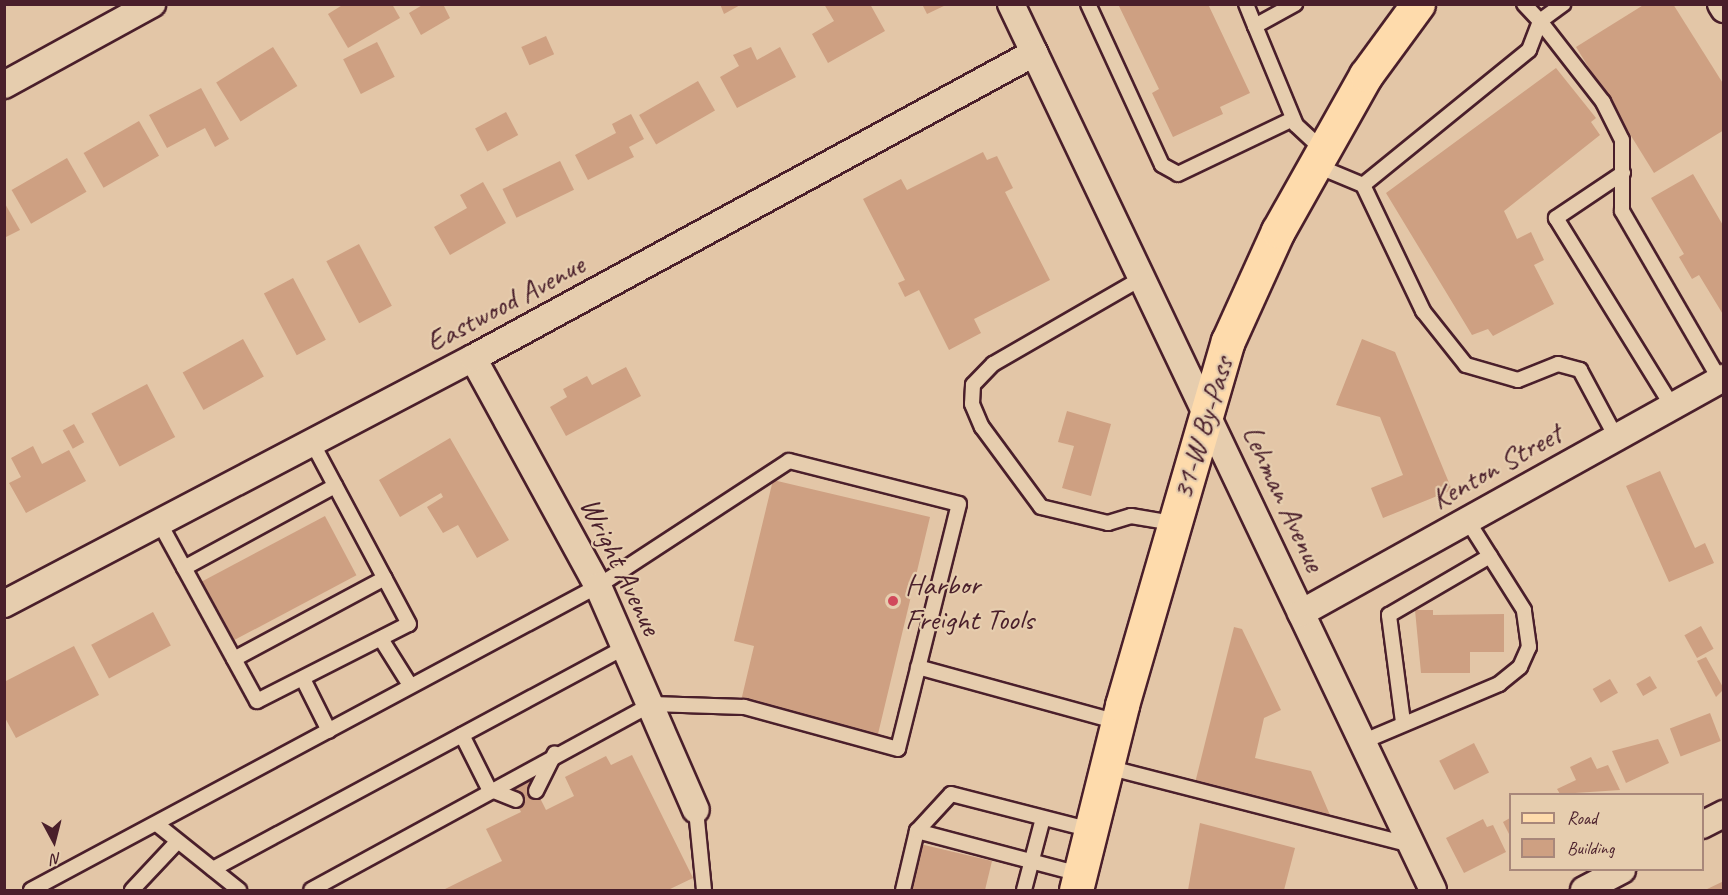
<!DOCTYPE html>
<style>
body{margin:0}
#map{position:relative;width:1728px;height:895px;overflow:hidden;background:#e3c6a7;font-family:Caveat,sans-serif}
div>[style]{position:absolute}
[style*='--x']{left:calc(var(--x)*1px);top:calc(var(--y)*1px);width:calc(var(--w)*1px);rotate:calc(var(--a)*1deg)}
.building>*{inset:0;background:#cea082;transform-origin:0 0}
.roads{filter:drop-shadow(2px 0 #4a1f2b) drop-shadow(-2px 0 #4a1f2b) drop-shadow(0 2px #4a1f2b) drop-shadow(0 -2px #4a1f2b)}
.service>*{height:14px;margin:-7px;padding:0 7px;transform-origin:7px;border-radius:7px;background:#e6cdae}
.minor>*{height:26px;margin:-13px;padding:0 13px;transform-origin:13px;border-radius:13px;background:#e6cdae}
.primary>*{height:33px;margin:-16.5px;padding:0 16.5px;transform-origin:16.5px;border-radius:16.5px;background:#fedbac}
.dots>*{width:16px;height:16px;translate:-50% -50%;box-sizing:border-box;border:3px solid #e6cdae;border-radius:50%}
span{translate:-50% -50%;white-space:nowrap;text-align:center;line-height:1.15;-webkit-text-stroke:4.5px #e6cdae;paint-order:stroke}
.street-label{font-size:30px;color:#4a1f2b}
.poi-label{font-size:30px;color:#4a1f2b}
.left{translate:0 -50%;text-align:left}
.frame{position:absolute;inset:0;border:6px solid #4a1f2b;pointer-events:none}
.legend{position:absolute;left:1509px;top:793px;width:195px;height:78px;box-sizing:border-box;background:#e6cdae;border:2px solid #a8877a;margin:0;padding:8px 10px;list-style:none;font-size:18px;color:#4a1f2b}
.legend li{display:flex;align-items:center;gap:12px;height:30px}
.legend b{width:30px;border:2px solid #a8877a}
.north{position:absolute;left:24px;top:811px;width:60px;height:60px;-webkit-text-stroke:4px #e6cdae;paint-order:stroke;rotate:173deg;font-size:16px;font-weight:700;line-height:24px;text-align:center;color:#4a1f2b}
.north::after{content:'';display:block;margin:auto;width:21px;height:27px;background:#4a1f2b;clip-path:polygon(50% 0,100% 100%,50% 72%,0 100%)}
</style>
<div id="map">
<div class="building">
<i style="clip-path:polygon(344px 4px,392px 4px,400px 18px,348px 48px,328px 14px)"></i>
<i style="clip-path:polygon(424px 4px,443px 4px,450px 18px,421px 35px,409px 13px)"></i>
<i style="clip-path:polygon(720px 4px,742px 4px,724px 14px)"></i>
<i style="clip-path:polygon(824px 4px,870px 4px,885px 31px,828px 63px,812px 34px,834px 21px)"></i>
<i style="clip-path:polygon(922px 4px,948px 4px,927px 14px)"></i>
<i style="clip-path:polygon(1118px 4px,1208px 4px,1250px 93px,1220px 107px,1223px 114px,1173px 137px,1152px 93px,1159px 89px)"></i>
<i style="clip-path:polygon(1645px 4px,1673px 4px,1724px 85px,1724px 130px,1654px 173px,1576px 47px)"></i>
<i style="left:546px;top:36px;width:20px;height:27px;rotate:66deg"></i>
<i style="left:377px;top:42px;width:39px;height:38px;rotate:63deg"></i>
<i style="left:273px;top:47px;width:46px;height:67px;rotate:58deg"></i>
<i style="clip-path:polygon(751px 47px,757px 60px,780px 47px,796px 77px,737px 108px,720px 77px,739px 66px,733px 55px)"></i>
<i style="clip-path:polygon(1556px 68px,1596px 118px,1591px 122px,1600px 135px,1504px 211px,1517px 239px,1531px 232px,1544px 260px,1534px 265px,1554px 304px,1493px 336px,1488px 329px,1472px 335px,1386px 193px)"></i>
<i style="left:698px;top:81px;width:34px;height:68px;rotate:60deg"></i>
<i style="clip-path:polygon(201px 88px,229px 139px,215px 147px,205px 128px,167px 148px,149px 115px)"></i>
<i style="left:506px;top:112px;width:26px;height:35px;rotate:62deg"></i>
<i style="clip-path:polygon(631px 114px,644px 139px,629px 147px,634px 157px,588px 180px,575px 155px,616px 133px,612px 124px)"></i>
<i style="left:139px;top:121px;width:40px;height:64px;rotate:60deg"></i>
<i style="clip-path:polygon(983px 152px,987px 160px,997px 156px,1013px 188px,1005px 192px,1050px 280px,974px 319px,981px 333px,949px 350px,919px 290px,905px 297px,898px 283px,905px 280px,863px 199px,901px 179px,907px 190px)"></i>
<i style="left:67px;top:158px;width:39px;height:64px;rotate:60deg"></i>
<i style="left:560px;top:161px;width:32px;height:64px;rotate:64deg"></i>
<i style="clip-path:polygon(1693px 174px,1724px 227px,1724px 316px,1699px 275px,1692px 279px,1679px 257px,1684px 254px,1651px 198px)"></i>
<i style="clip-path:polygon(483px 182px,506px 223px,450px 255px,434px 227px,467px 208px,460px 195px)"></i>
<i style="clip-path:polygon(4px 202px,20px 230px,4px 238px)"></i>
<i style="left:359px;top:244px;width:70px;height:37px;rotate:62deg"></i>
<i style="left:293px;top:278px;width:70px;height:33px;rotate:62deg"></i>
<i style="left:243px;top:339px;width:43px;height:69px;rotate:61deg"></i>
<i style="clip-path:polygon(1362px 339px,1395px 352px,1452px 490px,1383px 518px,1371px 488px,1403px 475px,1380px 417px,1336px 405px)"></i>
<i style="clip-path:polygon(626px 367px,641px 396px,566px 436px,550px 407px,567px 397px,563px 389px,587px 376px,592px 385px)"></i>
<i style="left:147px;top:384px;width:60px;height:63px;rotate:62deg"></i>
<i style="clip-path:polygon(1067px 411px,1111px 424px,1091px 496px,1062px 488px,1074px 446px,1058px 442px)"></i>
<i style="left:74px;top:424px;width:21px;height:13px;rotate:61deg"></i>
<i style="clip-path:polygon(450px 438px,509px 540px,477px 558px,458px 525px,443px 533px,427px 507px,443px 497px,441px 493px,400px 517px,379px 480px)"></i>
<i style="clip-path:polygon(33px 446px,42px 464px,69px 450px,86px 481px,26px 513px,9px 483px,21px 477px,11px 458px)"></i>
<i style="clip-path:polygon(1660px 471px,1695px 548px,1705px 543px,1714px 563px,1669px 582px,1626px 486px)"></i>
<i style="clip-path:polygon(773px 480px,930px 517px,878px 734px,741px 701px,754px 646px,734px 641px)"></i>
<i style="left:325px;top:516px;width:67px;height:141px;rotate:62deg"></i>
<i style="clip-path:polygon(1415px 610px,1433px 610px,1433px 615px,1504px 614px,1504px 652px,1470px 652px,1470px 673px,1421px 673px)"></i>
<i style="left:153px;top:612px;width:38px;height:70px;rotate:62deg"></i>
<i style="left:1701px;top:626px;width:26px;height:19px;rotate:61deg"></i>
<i style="clip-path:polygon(1234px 627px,1242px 629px,1281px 710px,1264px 718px,1255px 758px,1311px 771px,1333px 822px,1194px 787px)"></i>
<i style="clip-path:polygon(74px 646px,99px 695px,16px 738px,4px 716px,4px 682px)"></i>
<i style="clip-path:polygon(1706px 657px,1724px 689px,1716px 697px,1697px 661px)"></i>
<i style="left:1650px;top:676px;width:14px;height:16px;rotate:60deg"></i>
<i style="left:1610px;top:679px;width:16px;height:20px;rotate:60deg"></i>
<i style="left:1710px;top:713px;width:30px;height:43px;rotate:69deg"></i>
<i style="clip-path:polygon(1658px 739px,1669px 763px,1626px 783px,1612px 751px)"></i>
<i style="left:1474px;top:743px;width:33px;height:39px;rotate:63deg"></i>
<i style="clip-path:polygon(632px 755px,693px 878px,668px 890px,443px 890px,502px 861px,486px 829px,521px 812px,509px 787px,529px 776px,546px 810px,574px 796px,565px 777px,606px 756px,611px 765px)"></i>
<i style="clip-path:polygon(1591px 757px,1597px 769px,1608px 765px,1620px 790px,1560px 794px,1557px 789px,1576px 780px,1570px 767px)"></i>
<i style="clip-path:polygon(1510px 818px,1510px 836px,1503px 822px)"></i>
<i style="clip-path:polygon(1483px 819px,1487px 827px,1493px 825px,1506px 852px,1464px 873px,1446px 838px)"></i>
<i style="clip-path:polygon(1200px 823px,1295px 848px,1284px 890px,1188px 890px)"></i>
<i style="clip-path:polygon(920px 844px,992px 861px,985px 890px,909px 890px)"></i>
<i style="clip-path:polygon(1724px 881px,1724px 890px,1705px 890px)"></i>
</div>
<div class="roads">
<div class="service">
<i style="--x:1088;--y:4;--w:177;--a:65.3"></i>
<i style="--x:1162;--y:165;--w:18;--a:29"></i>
<i style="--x:1178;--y:174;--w:127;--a:-25.6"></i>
<i style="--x:1246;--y:4;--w:24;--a:68"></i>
<i style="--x:1255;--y:26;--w:46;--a:-28.8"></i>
<i style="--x:1524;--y:4;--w:23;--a:47"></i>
<i style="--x:1540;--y:21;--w:29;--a:-36"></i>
<i style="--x:1540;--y:21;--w:103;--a:52.1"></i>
<i style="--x:1603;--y:102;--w:42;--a:63.4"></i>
<i style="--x:1622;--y:140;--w:71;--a:90"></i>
<i style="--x:1622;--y:211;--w:195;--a:59.9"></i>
<i style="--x:1255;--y:26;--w:107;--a:67.5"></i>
<i style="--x:1296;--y:125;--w:37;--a:43"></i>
<i style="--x:1315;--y:165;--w:52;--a:22.6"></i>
<i style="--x:1363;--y:185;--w:140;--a:64.5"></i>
<i style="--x:1423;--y:311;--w:69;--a:51.5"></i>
<i style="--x:1466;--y:365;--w:54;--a:16.1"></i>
<i style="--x:1518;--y:380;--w:43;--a:-21.8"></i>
<i style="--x:1558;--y:364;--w:23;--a:15"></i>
<i style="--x:1580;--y:370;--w:76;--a:61.8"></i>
<i style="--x:1623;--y:173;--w:81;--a:146.1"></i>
<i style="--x:1556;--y:218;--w:221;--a:58.3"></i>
<i style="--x:1363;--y:185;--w:214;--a:-39.1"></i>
<i style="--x:1529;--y:50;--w:31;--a:-69"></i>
<i style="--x:1142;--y:278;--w:172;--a:150"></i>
<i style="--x:993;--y:364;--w:29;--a:134"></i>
<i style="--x:973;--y:385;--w:19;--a:93"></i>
<i style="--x:972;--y:404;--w:25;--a:67"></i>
<i style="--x:982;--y:427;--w:99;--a:53.6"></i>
<i style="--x:1041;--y:507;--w:69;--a:13.4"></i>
<i style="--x:1108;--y:523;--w:24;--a:-17"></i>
<i style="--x:1131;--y:516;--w:43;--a:9.5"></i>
<i style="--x:159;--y:522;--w:204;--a:61.3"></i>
<i style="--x:257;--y:701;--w:170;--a:-26.9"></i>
<i style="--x:409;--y:624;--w:206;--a:-118.1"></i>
<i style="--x:184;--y:568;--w:172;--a:-28.5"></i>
<i style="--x:381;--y:639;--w:54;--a:57.8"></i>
<i style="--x:234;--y:659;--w:171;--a:-28.2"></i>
<i style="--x:918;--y:667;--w:207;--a:15.4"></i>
<i style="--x:303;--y:679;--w:58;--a:63.4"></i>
<i style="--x:1403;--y:722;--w:108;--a:-97.5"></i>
<i style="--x:1389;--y:615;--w:117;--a:-30.3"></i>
<i style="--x:462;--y:735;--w:60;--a:63.4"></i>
<i style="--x:489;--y:789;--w:29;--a:22"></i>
<i style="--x:1362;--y:742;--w:149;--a:-22.9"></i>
<i style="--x:1499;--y:684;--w:27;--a:-39"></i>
<i style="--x:1520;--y:667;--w:22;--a:-66"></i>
<i style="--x:1529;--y:647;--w:37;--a:-98"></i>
<i style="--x:1524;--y:610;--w:107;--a:-122.3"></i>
<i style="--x:1107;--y:767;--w:314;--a:14.4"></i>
<i style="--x:536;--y:791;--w:42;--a:-63.4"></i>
<i style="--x:696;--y:810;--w:80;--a:84.3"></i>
<i style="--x:158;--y:825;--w:104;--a:38.7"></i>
<i style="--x:917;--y:831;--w:169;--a:14.8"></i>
<i style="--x:213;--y:869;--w:468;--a:-28.3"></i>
<i style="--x:31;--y:890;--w:643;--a:-28.2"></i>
<i style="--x:598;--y:586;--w:228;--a:-33.2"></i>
<i style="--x:789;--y:461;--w:175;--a:14.2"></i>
<i style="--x:959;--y:504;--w:252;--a:104"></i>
<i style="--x:898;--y:749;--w:160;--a:-164.7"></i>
<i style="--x:744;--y:707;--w:92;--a:-178.1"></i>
<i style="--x:652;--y:704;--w:388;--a:151.4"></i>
<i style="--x:132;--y:890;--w:66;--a:-46.8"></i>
<i style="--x:903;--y:890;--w:61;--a:-76.7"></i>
<i style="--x:917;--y:831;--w:50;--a:-47.4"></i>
<i style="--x:951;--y:794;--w:145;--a:14.4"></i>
<i style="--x:1024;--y:890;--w:74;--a:-75.2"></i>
</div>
<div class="minor">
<i style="--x:1011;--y:4;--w:981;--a:64.53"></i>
<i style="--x:1721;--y:4;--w:6;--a:59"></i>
<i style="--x:4;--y:85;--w:169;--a:-28.7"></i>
<i style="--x:473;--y:358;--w:260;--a:61.3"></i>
<i style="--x:598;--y:586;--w:244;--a:66.4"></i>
<i style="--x:4;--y:604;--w:530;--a:-27.68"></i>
<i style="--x:473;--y:358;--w:639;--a:-28.53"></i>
<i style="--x:1301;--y:613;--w:484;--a:-29.1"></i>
<i style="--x:1702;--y:825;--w:25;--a:-27"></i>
<i style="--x:1584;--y:890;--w:43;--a:-27.8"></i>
</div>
<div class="primary">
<i style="--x:1076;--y:890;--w:191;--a:-76"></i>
<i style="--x:1122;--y:705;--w:379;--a:-73.8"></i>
<i style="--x:1228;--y:341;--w:121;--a:-65.6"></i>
<i style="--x:1278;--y:231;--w:179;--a:-60.6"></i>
<i style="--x:1366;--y:75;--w:88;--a:-53.8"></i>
</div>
</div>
<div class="dots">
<i style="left:893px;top:601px;background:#d1495b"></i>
</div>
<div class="street-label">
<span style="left:505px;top:303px;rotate:-28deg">Eastwood Avenue</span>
<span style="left:1202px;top:428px;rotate:-73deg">31-W By-Pass</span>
<span style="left:1496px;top:466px;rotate:-29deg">Kenton Street</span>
<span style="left:1284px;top:498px;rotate:65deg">Lehman Avenue</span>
<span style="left:621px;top:566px;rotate:64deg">Wright Avenue</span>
</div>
<div class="poi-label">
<span class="left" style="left:905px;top:601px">Harbor<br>Freight Tools</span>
</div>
<div class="frame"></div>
<ul class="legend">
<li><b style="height:8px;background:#fedbac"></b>Road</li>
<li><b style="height:16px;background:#cea082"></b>Building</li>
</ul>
<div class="north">N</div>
</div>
